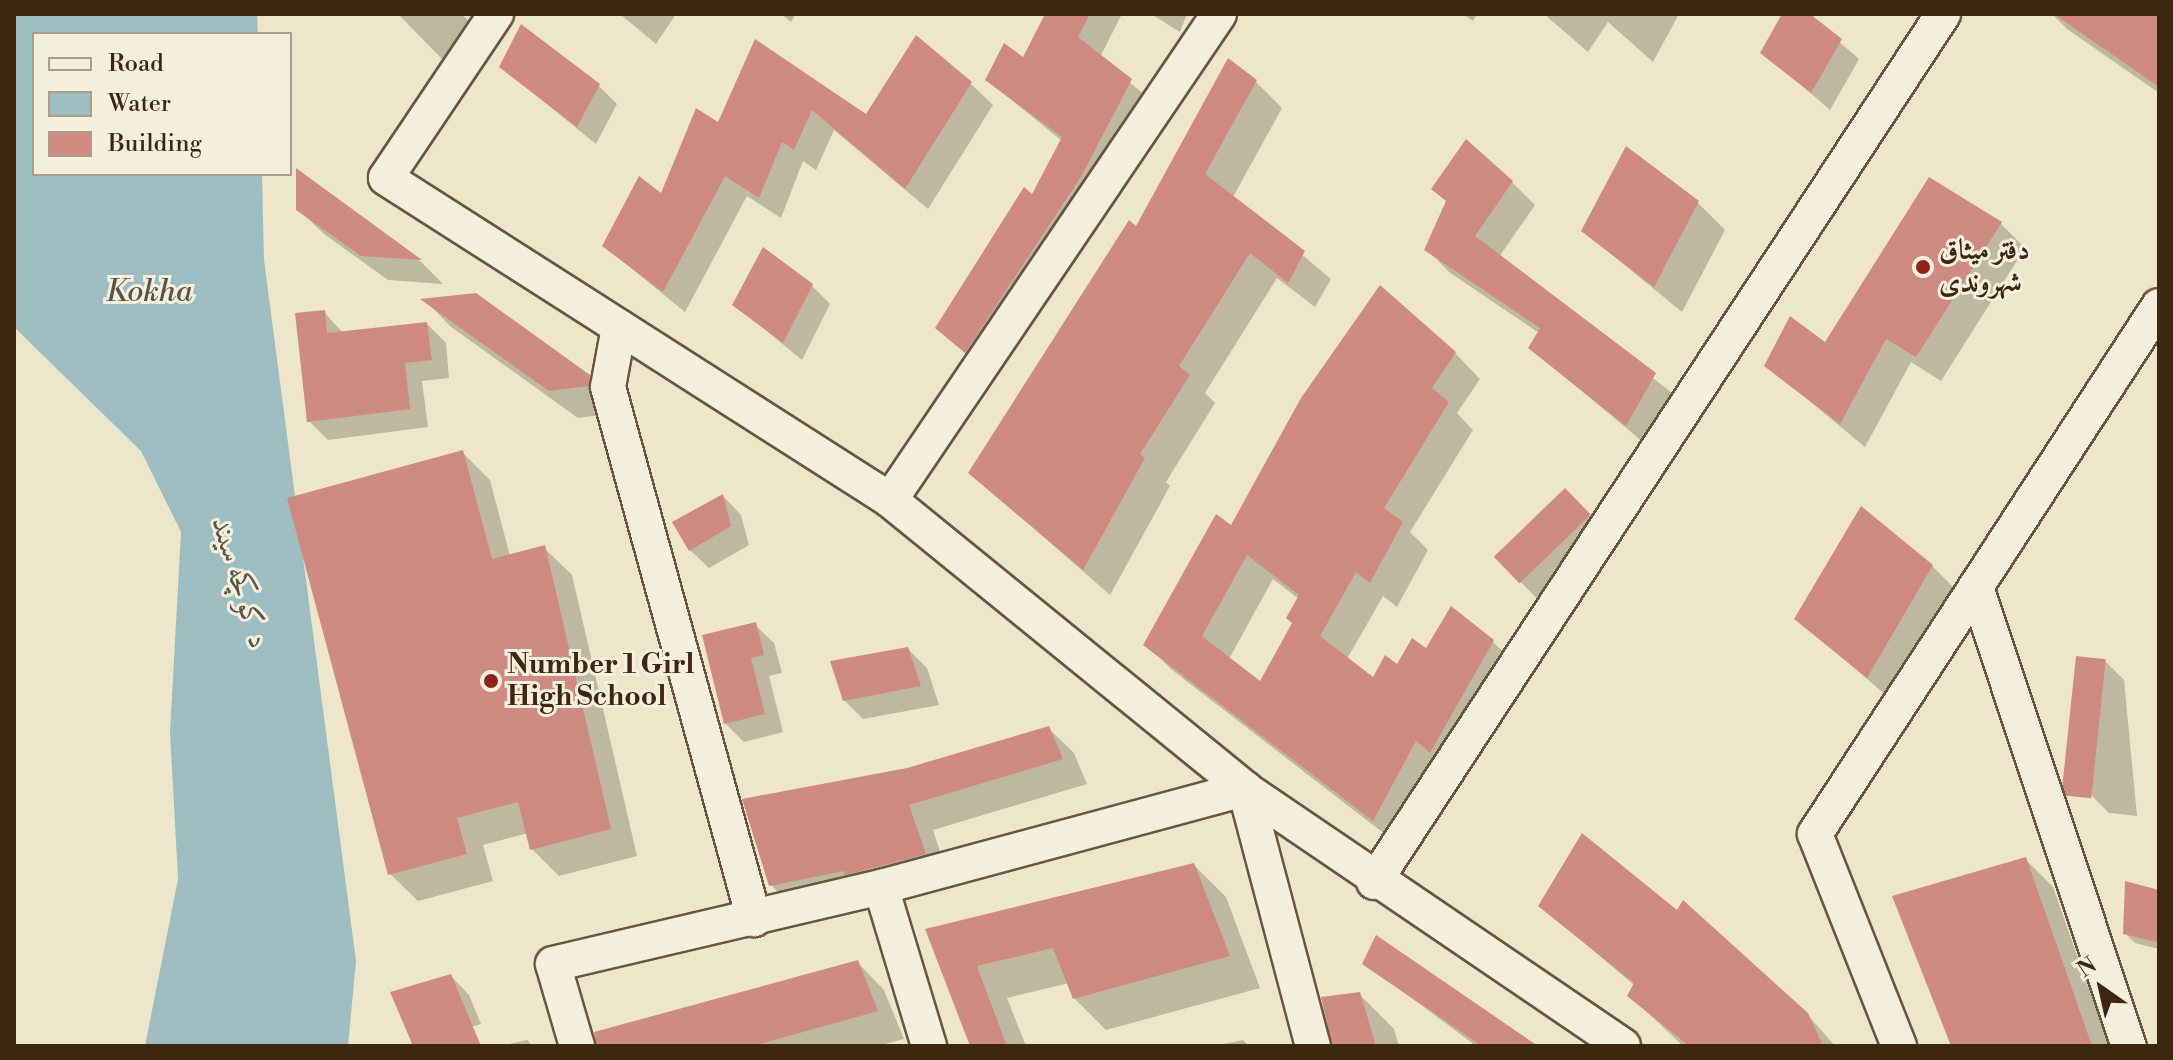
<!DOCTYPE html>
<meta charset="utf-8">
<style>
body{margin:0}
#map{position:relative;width:2173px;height:1060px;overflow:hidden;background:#eee6ca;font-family:"Libre Bodoni",Amiri,serif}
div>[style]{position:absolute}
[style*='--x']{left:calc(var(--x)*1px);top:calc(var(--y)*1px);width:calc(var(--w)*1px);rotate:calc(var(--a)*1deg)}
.water>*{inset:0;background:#9ebdc1}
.shadow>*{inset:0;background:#0003;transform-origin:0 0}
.building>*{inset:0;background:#cf8b82;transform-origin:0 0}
.roads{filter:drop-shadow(2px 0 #6a563f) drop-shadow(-2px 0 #6a563f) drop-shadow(0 2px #6a563f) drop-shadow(0 -2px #6a563f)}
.minor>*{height:34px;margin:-17px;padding:0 17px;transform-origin:17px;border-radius:17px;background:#f4efdd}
.dots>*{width:22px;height:22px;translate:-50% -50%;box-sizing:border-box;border:4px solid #f4efdd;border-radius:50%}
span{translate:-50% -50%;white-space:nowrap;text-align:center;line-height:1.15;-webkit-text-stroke:6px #f4efdd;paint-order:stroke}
.poi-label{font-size:28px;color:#3e2611;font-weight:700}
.left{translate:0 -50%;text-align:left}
.water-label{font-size:30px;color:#5b5346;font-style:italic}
.frame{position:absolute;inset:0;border:16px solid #3e2611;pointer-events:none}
.legend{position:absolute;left:32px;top:32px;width:260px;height:144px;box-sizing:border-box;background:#f4efdd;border:2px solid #ab9f8b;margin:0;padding:10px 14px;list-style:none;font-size:24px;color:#3e2611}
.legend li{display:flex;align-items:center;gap:16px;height:40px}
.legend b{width:40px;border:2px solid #ab9f8b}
.north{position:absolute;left:2061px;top:948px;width:80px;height:80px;-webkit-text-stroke:6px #f4efdd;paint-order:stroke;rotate:326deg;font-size:22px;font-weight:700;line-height:32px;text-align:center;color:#3e2611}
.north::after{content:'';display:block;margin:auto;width:28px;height:36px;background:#3e2611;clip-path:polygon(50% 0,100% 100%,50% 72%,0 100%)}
</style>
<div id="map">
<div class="water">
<i style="clip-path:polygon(14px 14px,257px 14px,258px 34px,34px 34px,34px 174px,262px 174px,264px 260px,356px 961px,348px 1046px,145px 1046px,178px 879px,170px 732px,181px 532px,141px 451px,14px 327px)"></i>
</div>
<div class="shadow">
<i style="clip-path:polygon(398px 14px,462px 14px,474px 27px,444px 61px)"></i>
<i style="clip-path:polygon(620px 14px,676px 14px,656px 44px)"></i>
<i style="clip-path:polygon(781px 14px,796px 14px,791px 22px)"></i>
<i style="clip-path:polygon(1047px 14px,1122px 14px,1100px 57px,1153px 102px,988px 374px,938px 328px,1033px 198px,1062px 141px,987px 80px,1024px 60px)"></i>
<i style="clip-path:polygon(1151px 14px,1187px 14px,1180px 32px)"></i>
<i style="clip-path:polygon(1463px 14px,1477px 14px,1473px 21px)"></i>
<i style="clip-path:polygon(1544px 14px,1679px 14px,1653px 62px,1608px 22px,1588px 52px)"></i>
<i style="clip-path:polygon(1785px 14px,1807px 14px,1859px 59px,1830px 110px,1763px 52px)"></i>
<i style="clip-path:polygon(2052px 14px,2159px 14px,2159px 93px,2067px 29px)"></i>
<i style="clip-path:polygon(756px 42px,866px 117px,971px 84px,993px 105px,928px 209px,834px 130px,816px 170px,803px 161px,781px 218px,747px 196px,685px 312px,604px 246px,662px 196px,719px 125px)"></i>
<i style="clip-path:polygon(501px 67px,598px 85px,617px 104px,596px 144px)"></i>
<i style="clip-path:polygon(1255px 81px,1282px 108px,1233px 197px,1331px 279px,1315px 307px,1277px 278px,1205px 393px,1215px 403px,1166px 482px,1170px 486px,1110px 595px,971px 473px,1137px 229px)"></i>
<i style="clip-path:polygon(298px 172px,421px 262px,443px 284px,388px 280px,324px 234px,298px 209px)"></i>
<i style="clip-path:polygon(1512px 182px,1535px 205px,1499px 257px,1677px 397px,1649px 447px,1530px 348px,1539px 333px,1449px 272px,1427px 249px)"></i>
<i style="clip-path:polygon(1698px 203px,1725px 230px,1682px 312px,1583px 231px)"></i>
<i style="clip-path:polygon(2001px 224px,2025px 248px,1941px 381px,1911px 362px,1865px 447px,1766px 365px,1825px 345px)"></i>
<i style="clip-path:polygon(812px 286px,830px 304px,802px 360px,735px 305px)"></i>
<i style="clip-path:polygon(425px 300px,589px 377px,616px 404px,615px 413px,578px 418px,450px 326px)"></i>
<i style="clip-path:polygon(324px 312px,343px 333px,427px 324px,446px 343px,449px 378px,422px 381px,428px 427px,328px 440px,309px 421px)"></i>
<i style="clip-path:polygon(evenodd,1455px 353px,1480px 379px,1457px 413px,1473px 430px,1410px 532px,1428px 550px,1397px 607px,1383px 596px,1347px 659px,1373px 680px,1398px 667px,1493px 642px,1519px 667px,1399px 845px,1172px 670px,1146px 644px,1232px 528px,1455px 353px,1273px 579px,1299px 599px,1294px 623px,1261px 684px,1229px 659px,1273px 579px)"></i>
<i style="clip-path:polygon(463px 453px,490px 480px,510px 556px,544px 548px,572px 575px,637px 856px,559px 876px,532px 849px,528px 833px,483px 845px,493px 881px,418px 901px,390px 874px)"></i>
<i style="left:1565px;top:491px;width:62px;height:95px;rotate:46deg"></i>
<i style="clip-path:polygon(723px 496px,741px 515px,749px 545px,709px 568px,690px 550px)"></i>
<i style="clip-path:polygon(1932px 566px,1960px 594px,1895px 703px,1797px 619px)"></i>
<i style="clip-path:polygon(755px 625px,774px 643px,782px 673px,769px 676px,783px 732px,744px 742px,725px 723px)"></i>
<i style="clip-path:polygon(908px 649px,927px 668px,939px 705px,863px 719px,844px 700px)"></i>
<i style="clip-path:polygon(2105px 661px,2124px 680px,2137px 816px,2109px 813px,2090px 794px)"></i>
<i style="clip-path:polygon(1048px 728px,1074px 753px,1087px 784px,933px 830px,949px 879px,796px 910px,771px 885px,907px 770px)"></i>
<i style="clip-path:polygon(2026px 860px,2053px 887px,2109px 1046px,1953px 1046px)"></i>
<i style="clip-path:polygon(1194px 865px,1226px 897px,1260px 988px,1106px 1030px,1074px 998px,1069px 983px,1007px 998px,1026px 1046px,972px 1046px,928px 930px)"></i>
<i style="clip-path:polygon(2158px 892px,2159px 893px,2159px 949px,2135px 943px,2125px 933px)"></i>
<i style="clip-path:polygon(1541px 906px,1807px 1014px,1835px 1046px,1683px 1046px,1629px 995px,1635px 986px)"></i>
<i style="clip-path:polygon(857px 962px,884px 990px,904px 1039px,877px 1046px,615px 1046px)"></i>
<i style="clip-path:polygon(1365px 963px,1527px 1046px,1476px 1046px)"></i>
<i style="clip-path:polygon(451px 976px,469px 995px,481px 1024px,424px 1041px)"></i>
<i style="clip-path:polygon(1359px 994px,1394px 1029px,1399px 1046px,1333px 1046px)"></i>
<i style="clip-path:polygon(527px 1040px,533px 1046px,500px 1046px)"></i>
<i style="clip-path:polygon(1243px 1040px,1249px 1046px,1214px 1046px)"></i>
</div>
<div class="building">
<i style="clip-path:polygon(1045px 14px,1090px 14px,1078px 37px,1132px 79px,1082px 175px,965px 353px,935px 328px,1024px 187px,1032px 194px,1062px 137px,985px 80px,1004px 43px,1023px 57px)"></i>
<i style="clip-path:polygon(1782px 14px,1810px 14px,1842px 39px,1811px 93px,1760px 53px)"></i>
<i style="clip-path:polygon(2054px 14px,2159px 14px,2159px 87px)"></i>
<i style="clip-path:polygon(521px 24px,600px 84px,577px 127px,499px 67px)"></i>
<i style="clip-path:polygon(916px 35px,972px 82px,905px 189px,812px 110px,794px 150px,782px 142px,759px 198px,725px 176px,663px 292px,602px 246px,639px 176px,661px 193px,696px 108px,718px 122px,755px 39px,866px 114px)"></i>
<i style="clip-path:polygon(1228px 58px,1257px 80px,1205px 174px,1305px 251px,1288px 283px,1250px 253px,1179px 366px,1190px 375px,1140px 454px,1145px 458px,1083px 570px,968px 473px,1129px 220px,1136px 226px)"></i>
<i style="clip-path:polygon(1466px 139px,1513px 181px,1475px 236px,1656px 373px,1626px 426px,1528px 348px,1540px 328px,1424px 250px,1446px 201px,1431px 189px)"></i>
<i style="clip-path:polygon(1626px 146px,1699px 201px,1654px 287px,1581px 231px)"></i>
<i style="clip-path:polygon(296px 168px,422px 260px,361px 256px,296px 210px)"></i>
<i style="clip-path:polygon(1929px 177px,2002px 222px,1916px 357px,1886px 339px,1840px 424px,1764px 366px,1790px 316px,1825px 342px)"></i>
<i style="clip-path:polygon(763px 247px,813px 284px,783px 343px,732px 305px)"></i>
<i style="clip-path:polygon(evenodd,1380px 285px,1456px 352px,1432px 388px,1449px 402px,1384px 508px,1403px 522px,1370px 583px,1356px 572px,1320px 636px,1373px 677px,1385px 655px,1397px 664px,1412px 638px,1426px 648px,1451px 606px,1494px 640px,1430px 753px,1416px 741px,1373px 821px,1143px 645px,1216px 514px,1231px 525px,1301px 398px,1380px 285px,1247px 555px,1299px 595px,1286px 618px,1292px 623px,1260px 681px,1202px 636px,1247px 555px)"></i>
<i style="clip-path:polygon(476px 293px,590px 375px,588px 386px,549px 391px,420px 299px)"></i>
<i style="clip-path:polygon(325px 310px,327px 333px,427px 322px,432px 360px,405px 363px,410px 409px,307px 422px,295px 313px)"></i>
<i style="clip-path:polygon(463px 450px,492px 559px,545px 545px,611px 829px,530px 850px,518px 802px,457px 818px,467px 854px,388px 875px,287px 498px)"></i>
<i style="left:1565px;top:488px;width:37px;height:99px;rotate:46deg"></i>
<i style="clip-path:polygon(723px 494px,731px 526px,689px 551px,672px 522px)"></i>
<i style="clip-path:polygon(1861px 506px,1933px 565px,1867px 678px,1794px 619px)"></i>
<i style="clip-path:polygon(756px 622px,764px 655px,751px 658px,765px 714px,724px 724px,702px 635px)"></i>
<i style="clip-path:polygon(908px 647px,921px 686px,843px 701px,830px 661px)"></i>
<i style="left:2076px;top:656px;width:30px;height:140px;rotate:6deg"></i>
<i style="clip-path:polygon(1049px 726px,1063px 759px,909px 805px,926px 854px,845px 875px,844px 871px,769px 886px,742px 799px,907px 768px)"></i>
<i style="clip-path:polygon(1582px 833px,1677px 910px,1683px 900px,1808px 1013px,1823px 1046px,1689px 1046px,1627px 996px,1634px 983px,1538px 906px)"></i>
<i style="clip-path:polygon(2026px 857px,2092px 1046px,1951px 1046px,1892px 896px)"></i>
<i style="clip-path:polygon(1194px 863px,1230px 956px,1073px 999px,1053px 948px,977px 966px,1007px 1046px,970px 1046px,925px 929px)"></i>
<i style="clip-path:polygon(2125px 881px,2159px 890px,2157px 942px,2123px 934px)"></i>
<i style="clip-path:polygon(1376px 935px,1538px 1046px,1482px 1046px,1362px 964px)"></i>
<i style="clip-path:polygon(858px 960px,878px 1011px,753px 1046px,596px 1046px,594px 1032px)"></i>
<i style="clip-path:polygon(451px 974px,481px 1046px,413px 1046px,390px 992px)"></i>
<i style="clip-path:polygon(1360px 992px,1376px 1046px,1332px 1046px,1321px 997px)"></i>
</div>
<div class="roads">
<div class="minor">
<i style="--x:496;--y:14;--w:197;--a:123.9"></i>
<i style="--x:386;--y:178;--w:598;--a:32.57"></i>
<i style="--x:890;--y:500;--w:458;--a:39.1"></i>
<i style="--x:1245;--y:789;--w:457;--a:34.2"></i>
<i style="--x:619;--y:327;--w:61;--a:100.4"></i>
<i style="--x:608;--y:387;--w:552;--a:74.65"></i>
<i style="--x:890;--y:500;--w:587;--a:-55.9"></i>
<i style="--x:1976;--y:587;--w:484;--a:71.6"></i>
<i style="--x:1374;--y:882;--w:1038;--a:-56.75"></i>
<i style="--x:577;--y:1046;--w:85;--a:-106.3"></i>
<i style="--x:553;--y:964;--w:337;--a:-13.2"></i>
<i style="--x:929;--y:1046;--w:166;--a:-106.8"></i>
<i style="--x:881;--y:887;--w:377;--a:-15.1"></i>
<i style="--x:1245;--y:789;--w:266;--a:75.2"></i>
<i style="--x:1899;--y:1046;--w:228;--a:-111.6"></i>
<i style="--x:1815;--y:834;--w:630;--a:-56.92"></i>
</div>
</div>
<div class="dots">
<i style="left:1923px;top:267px;background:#8f2418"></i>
<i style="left:491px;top:681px;background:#8f2418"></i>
</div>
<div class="poi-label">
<span class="left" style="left:1939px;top:267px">دفتر میثاق<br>شهروندی</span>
<span class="left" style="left:507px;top:681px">Number 1 Girl<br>High School</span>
</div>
<div class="water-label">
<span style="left:149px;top:292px">Kokha</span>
<span style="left:240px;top:583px;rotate:73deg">د کوکچه سیند</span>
</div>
<div class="frame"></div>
<ul class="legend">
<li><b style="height:10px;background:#f4efdd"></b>Road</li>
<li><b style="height:22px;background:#9ebdc1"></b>Water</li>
<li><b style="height:22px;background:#cf8b82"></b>Building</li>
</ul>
<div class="north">N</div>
</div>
